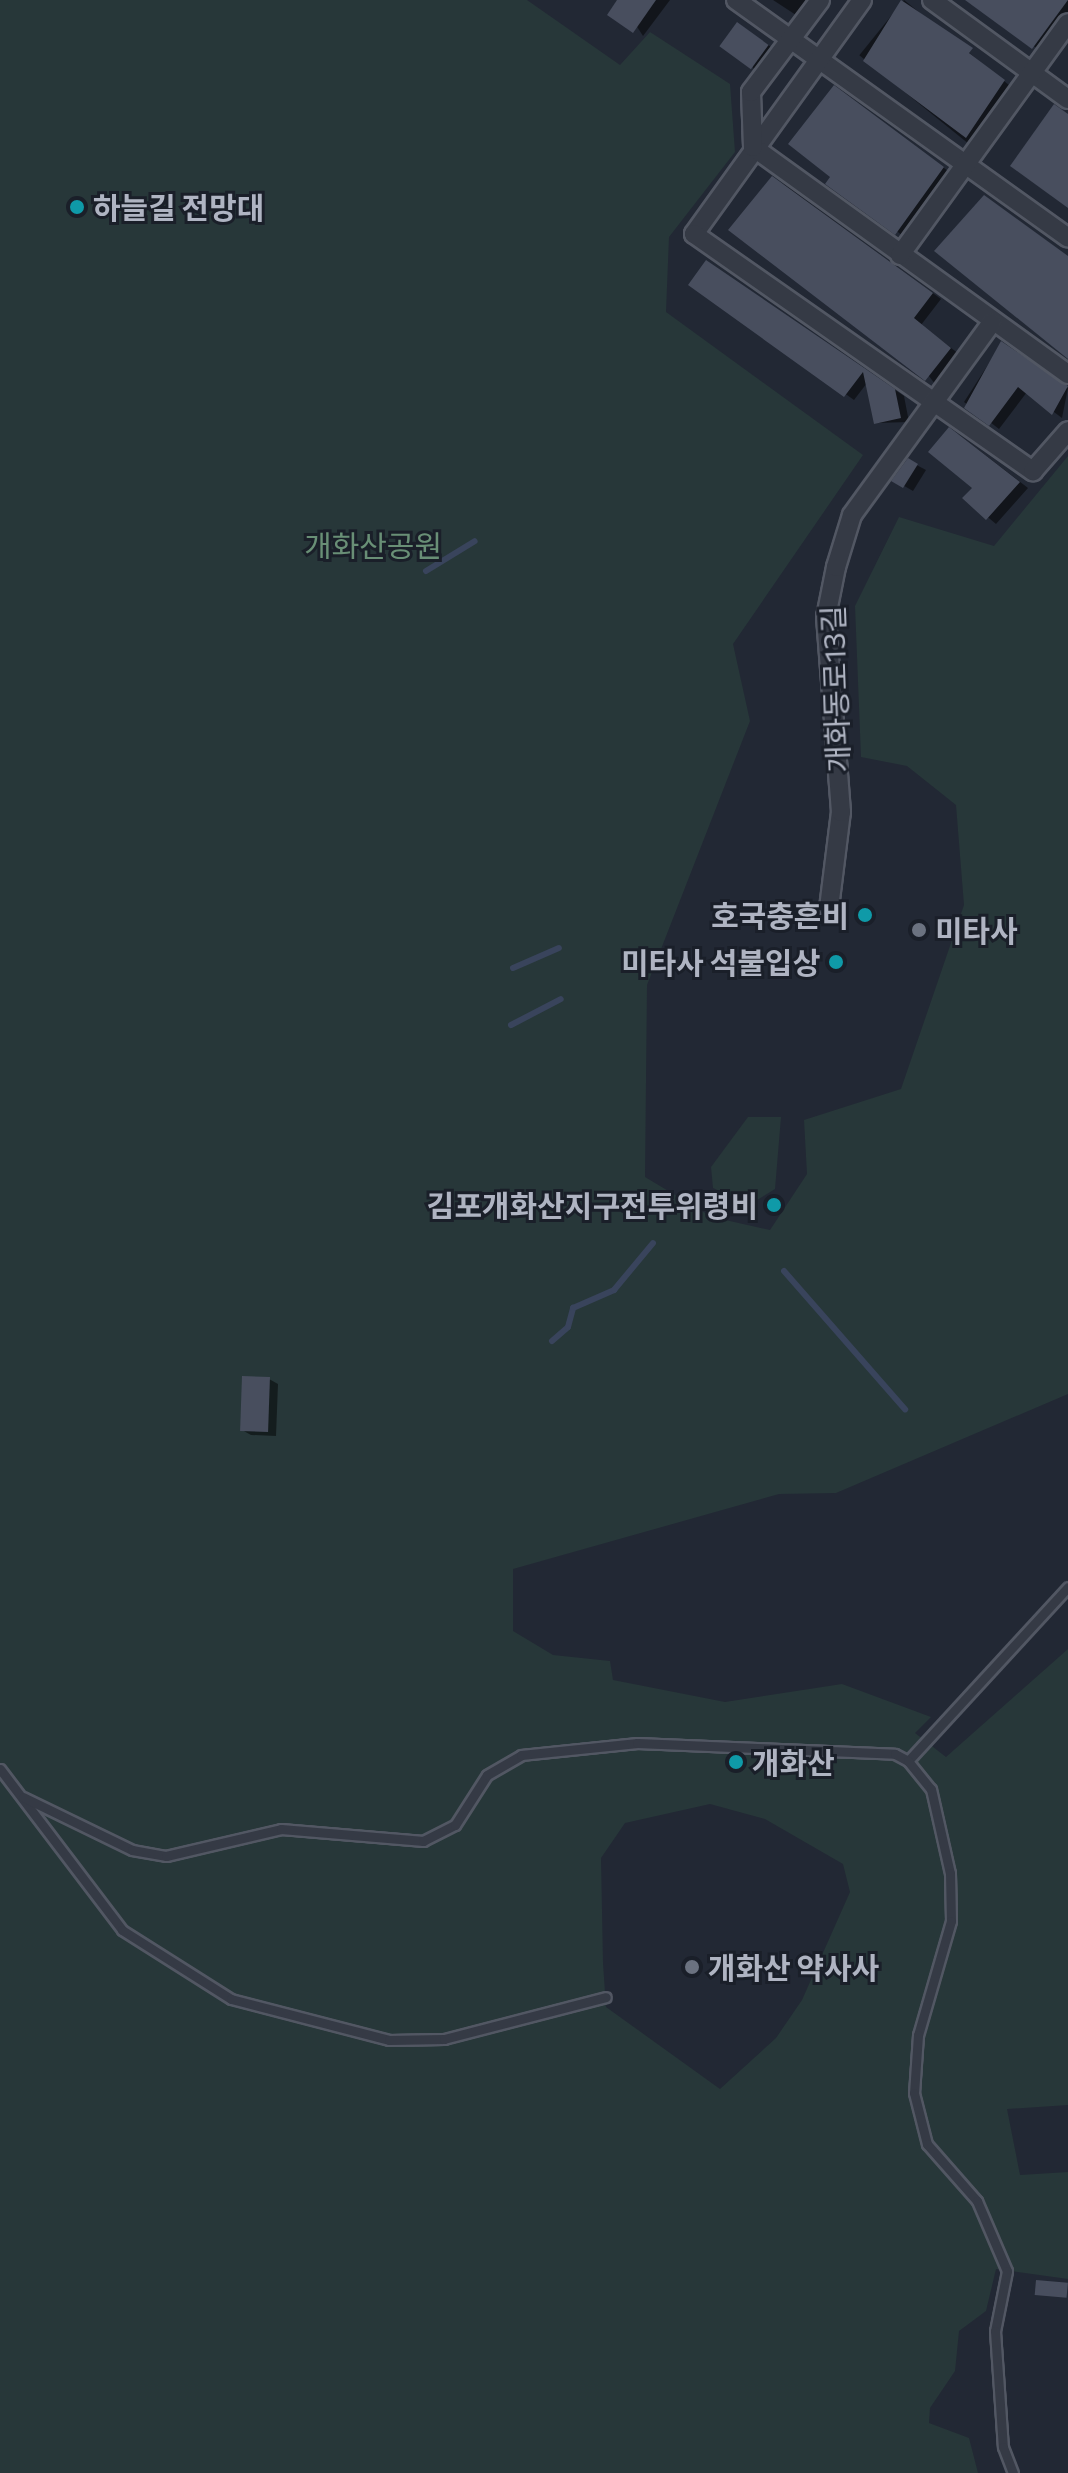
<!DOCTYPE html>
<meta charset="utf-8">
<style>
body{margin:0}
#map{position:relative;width:1068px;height:2473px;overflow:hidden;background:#222834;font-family:Commissioner,"Noto Sans KR",sans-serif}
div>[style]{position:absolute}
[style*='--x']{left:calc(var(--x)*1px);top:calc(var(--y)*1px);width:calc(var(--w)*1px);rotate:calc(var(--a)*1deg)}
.green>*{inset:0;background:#273739}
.shadow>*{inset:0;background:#0007;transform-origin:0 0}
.stream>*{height:6px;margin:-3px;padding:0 3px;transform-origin:3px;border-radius:3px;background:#39445c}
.building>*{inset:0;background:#484e5e;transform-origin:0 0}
.roads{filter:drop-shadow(2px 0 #525763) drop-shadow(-2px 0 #525763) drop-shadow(0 2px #525763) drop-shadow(0 -2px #525763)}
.lane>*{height:9px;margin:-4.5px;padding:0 4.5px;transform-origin:4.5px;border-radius:4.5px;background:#353a45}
.street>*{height:18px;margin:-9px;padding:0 9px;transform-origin:9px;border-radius:9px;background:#353a45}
.dots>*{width:22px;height:22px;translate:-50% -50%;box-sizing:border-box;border:4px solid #1a1f29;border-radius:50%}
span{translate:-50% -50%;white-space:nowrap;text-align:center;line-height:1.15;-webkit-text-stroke:6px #1a1f29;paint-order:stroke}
.poi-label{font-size:30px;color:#afb4c2;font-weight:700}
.left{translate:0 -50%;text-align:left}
.right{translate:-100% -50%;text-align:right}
.park-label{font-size:30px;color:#698f76}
.street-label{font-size:30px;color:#afb4c2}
</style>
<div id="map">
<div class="green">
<i style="clip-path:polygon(evenodd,0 0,527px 0,620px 65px,650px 32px,730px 84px,735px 152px,669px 237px,666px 312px,863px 455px,733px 644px,750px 721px,647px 985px,645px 1177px,712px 1217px,770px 1230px,807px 1174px,804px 1120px,901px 1089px,964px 905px,956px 805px,907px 766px,861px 757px,855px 606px,899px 517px,994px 546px,1068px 456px,1068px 1394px,836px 1493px,779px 1494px,513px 1569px,513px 1631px,553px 1655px,610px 1661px,613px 1680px,725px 1702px,842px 1684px,931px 1717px,915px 1733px,946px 1757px,1068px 1649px,1068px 2105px,1007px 2109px,1020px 2175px,1068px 2172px,1068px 2279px,996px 2269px,986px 2311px,959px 2331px,955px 2371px,930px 2408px,929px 2423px,969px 2438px,978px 2473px,0 2473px,0 0,710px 1804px,765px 1819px,843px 1864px,850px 1892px,802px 2000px,776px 2038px,720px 2089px,606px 2007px,603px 1963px,601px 1858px,625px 1823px,710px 1804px)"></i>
<i style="clip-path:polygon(748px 1117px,781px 1117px,775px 1189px,749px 1205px,713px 1188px,711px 1167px)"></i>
</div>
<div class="shadow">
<i style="clip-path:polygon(620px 0,670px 0,643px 36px)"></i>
<i style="clip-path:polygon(773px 0,812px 0,799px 17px)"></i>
<i style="left:904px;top:0;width:139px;height:71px;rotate:39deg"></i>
<i style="clip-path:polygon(970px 0,1068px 0,1068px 18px,1042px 52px)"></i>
<i style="clip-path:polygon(746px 30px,777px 51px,762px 73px,753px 68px)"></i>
<i style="clip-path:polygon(844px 93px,952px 174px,905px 238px,833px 177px)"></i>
<i style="clip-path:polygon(782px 183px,941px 299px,921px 325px,959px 354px,935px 384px)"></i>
<i style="clip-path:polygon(716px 268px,904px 396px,909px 422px,876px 423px,867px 383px,854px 400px,691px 284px)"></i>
<i style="clip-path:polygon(1002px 343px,1068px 388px,1062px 418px,1027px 392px,999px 429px,964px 402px)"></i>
<i style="clip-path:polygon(958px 434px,1028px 488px,996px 524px,965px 498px,975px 488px)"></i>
<i style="clip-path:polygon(909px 461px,926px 470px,913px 491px,894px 480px)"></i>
<i style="clip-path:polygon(269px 1379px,278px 1384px,276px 1436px,251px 1435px,242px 1430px)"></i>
</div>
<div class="stream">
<i style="--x:426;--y:571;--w:57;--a:-31.5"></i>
<i style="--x:513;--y:968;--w:50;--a:-23.5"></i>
<i style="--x:511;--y:1025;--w:56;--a:-27.5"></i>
<i style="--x:784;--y:1271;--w:184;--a:48.8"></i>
<i style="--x:552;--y:1341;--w:21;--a:-41"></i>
<i style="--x:568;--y:1327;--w:20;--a:-75"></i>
<i style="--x:573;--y:1308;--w:45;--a:-23.7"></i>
<i style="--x:614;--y:1290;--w:61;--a:-50.3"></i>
</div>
<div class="building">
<i style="clip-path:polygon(617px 0,656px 0,633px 33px,607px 15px)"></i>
<i style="clip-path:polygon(901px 0,973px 48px,969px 53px,1005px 80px,966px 138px,863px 61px)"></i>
<i style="clip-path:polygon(965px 0,1068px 0,1032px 49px)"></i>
<i style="left:737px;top:22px;width:39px;height:30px;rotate:36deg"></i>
<i style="clip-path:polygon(834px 85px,944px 167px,895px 235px,825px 184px,830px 177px,788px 144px)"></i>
<i style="clip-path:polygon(1054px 104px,1068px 114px,1068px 208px,1010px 166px)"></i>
<i style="clip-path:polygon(772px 176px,933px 293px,914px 318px,951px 348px,925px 381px,728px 230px)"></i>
<i style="clip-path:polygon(984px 195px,1068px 256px,1068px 359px,934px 251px)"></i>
<i style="clip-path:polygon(706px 260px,895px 389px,901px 418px,874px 424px,863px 372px,844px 397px,688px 285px)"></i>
<i style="clip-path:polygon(1001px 341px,1068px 386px,1052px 415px,1018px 387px,989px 426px,964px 408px)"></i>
<i style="clip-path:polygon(949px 427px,1020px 482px,986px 520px,962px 498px,972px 488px,928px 452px)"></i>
<i style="clip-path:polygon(908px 458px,918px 464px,903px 488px,891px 481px)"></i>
<i style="left:242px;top:1376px;width:28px;height:55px;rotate:2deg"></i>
<i style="left:1036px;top:2280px;width:32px;height:15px;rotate:5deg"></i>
</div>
<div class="roads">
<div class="lane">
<i style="--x:908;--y:1761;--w:236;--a:-47.4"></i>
<i style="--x:0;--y:1769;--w:202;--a:52.8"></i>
<i style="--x:122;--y:1930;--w:129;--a:32.3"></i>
<i style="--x:231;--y:1999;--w:163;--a:14.5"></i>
<i style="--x:389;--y:2040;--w:55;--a:-1"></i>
<i style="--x:444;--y:2039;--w:167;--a:-14.5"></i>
<i style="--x:23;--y:1797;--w:121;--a:25.9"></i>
<i style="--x:132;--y:1850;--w:35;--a:10"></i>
<i style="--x:166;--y:1856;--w:118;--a:-13.2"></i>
<i style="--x:281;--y:1829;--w:143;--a:4.8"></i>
<i style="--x:423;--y:1841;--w:36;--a:-27"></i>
<i style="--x:455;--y:1825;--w:59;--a:-57.4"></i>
<i style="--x:487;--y:1775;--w:39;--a:-30"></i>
<i style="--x:521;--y:1755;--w:117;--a:-5.9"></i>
<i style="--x:637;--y:1743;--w:258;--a:2.4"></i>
<i style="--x:895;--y:1754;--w:15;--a:28"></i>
<i style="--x:908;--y:1761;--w:36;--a:51"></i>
<i style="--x:931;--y:1789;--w:86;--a:77.3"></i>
<i style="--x:950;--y:1873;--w:48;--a:88.8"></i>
<i style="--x:951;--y:1921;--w:119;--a:106.1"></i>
<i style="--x:918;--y:2035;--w:58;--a:93.9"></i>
<i style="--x:914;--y:2093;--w:53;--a:75.7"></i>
<i style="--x:927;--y:2144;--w:76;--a:48.7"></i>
<i style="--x:977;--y:2201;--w:76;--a:66.8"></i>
<i style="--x:1007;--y:2271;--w:61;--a:101.3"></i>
<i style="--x:995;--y:2331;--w:116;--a:86.1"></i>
<i style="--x:1003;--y:2447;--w:28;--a:69"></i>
</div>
<div class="street">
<i style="--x:736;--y:0;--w:408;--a:35.6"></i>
<i style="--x:862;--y:0;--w:288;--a:125.7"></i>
<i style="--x:694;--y:234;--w:414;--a:35"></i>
<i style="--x:1033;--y:471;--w:53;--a:-48.8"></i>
<i style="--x:932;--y:0;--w:168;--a:36.1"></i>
<i style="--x:753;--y:147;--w:388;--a:35.8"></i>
<i style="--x:753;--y:147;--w:55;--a:-92.1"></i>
<i style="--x:751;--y:92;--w:115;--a:-53.1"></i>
<i style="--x:900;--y:255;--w:286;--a:-54.1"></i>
<i style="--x:829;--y:908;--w:97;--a:-82.9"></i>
<i style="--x:841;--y:812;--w:196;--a:-94.4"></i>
<i style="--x:826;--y:617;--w:51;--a:-78.7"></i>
<i style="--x:836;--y:567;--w:54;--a:-72.9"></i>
<i style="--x:852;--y:515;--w:238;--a:-54"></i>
</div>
</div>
<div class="dots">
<i style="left:77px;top:207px;background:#0f9aa8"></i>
<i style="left:865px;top:915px;background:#0f9aa8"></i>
<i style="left:919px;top:930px;background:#6b7280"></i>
<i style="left:836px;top:962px;background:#0f9aa8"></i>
<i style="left:774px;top:1205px;background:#0f9aa8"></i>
<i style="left:736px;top:1762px;background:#0f9aa8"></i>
<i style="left:692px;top:1967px;background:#6b7280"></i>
</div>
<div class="poi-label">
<span class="left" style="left:93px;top:207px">하늘길 전망대</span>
<span class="right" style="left:849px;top:915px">호국충흔비</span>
<span class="left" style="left:935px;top:930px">미타사</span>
<span class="right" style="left:820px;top:962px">미타사 석불입상</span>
<span class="right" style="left:758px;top:1205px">김포개화산지구전투위령비</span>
<span class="left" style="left:752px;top:1762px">개화산</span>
<span class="left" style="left:708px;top:1967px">개화산 약사사</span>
</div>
<div class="park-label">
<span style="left:373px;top:545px">개화산공원</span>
</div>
<div class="street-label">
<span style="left:835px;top:689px;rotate:-92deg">개화동로13길</span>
</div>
</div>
